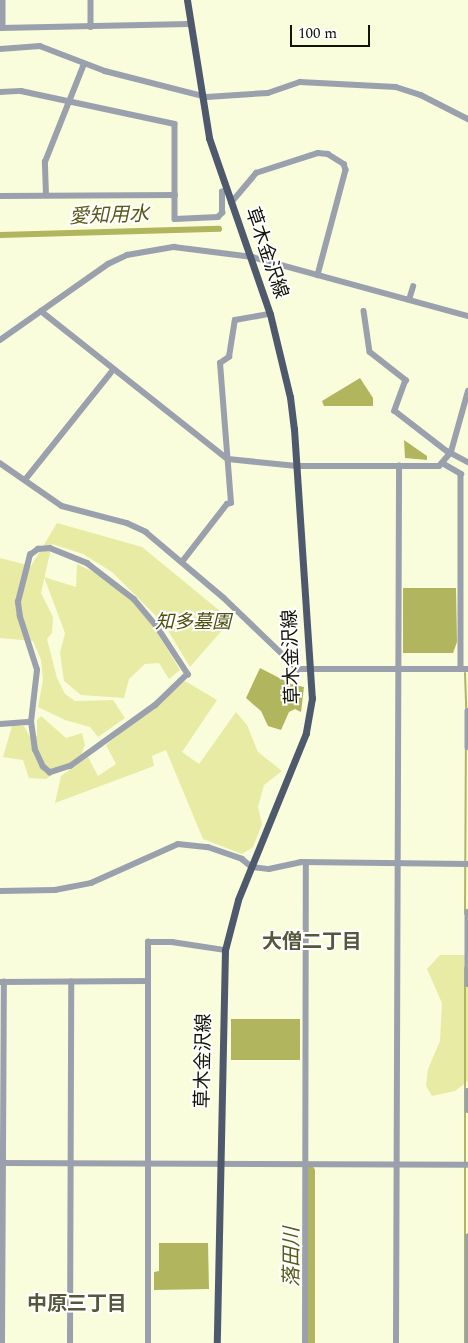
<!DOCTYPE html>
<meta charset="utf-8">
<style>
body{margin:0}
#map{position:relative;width:468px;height:1343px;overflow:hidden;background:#fafddb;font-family:Spectral,"Noto Sans JP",serif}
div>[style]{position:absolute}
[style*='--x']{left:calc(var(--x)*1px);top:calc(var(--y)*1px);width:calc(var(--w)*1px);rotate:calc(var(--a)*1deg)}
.green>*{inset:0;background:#e7eba4}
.water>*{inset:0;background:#b1b55e;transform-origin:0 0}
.stream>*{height:2px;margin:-1px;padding:0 1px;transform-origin:1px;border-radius:1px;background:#b1b55e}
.canal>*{height:5.5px;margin:-2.75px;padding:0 2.75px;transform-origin:2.75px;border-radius:2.75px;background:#b1b55e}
.river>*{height:10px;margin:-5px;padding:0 5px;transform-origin:5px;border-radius:5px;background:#b1b55e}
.minor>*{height:5.5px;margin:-2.75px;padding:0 2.75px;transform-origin:2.75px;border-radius:2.75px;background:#9aa1ad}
.major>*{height:7px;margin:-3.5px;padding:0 3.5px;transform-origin:3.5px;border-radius:3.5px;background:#4e596e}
span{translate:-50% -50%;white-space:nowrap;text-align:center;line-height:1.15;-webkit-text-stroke:4px #fff;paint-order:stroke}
.street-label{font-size:19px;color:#131408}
.park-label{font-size:19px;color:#4d4f0b;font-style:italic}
.water-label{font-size:20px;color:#585a1a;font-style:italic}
.neighbourhood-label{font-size:20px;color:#56573b;font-weight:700}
.scale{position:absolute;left:290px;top:25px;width:80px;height:22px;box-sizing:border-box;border:2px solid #131408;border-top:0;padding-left:6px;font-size:15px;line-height:18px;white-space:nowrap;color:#131408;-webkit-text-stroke:4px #fff;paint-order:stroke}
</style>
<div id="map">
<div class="green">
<i style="clip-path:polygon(57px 523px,142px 547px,231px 620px,190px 667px,164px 624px,112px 572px,83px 554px,52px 544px,41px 593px,53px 617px,52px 633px,47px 639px,57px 678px,65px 694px,75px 701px,113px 700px,125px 718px,98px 737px,90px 727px,65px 720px,38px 707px,43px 680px,41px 660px,33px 641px,0 638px,0 558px,31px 566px)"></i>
<i style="clip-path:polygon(77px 564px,104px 577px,133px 602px,155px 629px,180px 670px,169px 679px,159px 663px,145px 664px,129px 679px,124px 698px,81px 695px,64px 681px,60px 653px,65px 633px,44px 577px,76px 587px)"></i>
<i style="clip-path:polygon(185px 681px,217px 700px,182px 752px,199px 764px,236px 712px,247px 725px,258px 752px,282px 771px,264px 785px,258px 807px,262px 824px,253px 847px,242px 854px,203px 839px,166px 750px,152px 756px,154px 766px,55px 803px,61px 776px,88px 757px,98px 776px,116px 764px,106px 745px)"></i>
<i style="clip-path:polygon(41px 716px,66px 738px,82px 733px,85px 745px,81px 755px,46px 779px,29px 778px,23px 760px,3px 757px,12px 726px,24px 726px,30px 737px,37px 736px,37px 720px)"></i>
<i style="clip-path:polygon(440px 955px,468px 955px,468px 1081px,455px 1091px,432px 1096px,426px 1086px,428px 1069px,440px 1041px,442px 1003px,427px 969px)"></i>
</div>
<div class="water">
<i style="clip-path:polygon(360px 378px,373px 398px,373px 406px,324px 406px,322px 401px)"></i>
<i style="clip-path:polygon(404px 440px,427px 456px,427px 460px,405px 458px)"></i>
<i style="clip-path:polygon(403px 588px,456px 588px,457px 642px,453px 653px,403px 653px)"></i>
<i style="clip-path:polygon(260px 668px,291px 684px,304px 687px,301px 712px,295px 709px,289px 712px,281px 730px,268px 726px,261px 711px,246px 698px)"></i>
<i style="left:231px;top:1019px;width:69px;height:41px"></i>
<i style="clip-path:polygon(159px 1243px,208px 1243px,209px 1289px,154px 1290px,154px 1272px,159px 1271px)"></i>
</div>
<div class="stream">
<i style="--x:465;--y:673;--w:38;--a:88"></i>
<i style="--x:465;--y:914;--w:166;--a:-89.7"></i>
<i style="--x:465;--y:1343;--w:375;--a:-90"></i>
</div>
<div class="canal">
<i style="--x:0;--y:235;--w:219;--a:-1.6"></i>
</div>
<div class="river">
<i style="--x:310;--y:1343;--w:172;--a:-90"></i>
</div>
<div class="minor">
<i style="--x:3;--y:0;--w:28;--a:90"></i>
<i style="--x:91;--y:0;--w:27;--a:90"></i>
<i style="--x:0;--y:28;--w:189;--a:-1.2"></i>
<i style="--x:0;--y:49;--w:40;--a:-4.3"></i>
<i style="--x:40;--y:46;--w:70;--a:21"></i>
<i style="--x:105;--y:71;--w:105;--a:14.3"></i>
<i style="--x:207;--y:97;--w:61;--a:-3.8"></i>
<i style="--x:268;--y:93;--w:34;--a:-19"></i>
<i style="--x:300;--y:82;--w:96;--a:3"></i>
<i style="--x:396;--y:87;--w:26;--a:18"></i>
<i style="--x:421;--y:95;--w:53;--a:27.1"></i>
<i style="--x:0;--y:92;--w:21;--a:-3"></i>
<i style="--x:21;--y:91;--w:157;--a:12.1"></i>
<i style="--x:175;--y:124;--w:95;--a:90"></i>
<i style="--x:175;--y:219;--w:43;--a:-2.7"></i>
<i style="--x:218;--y:217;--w:6;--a:-45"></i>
<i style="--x:222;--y:213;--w:21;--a:-90"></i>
<i style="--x:222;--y:192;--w:4;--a:-14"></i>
<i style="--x:46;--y:195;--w:33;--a:-92"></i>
<i style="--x:45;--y:162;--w:105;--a:-68.3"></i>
<i style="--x:0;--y:196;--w:175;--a:-0.3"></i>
<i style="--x:231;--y:203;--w:39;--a:-50"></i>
<i style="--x:256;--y:173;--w:65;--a:-17.9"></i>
<i style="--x:318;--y:153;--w:10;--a:6"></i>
<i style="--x:328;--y:154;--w:19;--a:32"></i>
<i style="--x:344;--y:164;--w:6;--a:72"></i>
<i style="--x:346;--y:170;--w:109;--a:104.9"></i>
<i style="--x:409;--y:300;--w:14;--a:-73"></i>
<i style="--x:41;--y:311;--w:238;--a:38.4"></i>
<i style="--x:228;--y:459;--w:69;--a:5.8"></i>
<i style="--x:297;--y:466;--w:142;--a:0"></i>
<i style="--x:439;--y:466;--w:18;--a:-49"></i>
<i style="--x:451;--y:452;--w:63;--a:-74.4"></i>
<i style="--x:364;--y:311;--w:41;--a:81.7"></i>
<i style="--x:370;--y:352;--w:46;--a:37.9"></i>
<i style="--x:406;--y:380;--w:33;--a:110"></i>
<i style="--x:395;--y:411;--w:66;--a:37.6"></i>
<i style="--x:447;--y:451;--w:24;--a:28"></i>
<i style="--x:0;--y:340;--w:132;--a:-35.1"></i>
<i style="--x:108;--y:264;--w:21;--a:-25"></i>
<i style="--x:127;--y:255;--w:48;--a:-9.7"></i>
<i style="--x:174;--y:247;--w:79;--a:7.3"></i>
<i style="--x:252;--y:257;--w:224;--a:15.3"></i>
<i style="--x:0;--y:463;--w:75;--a:34.7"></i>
<i style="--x:62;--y:506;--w:67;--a:14.7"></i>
<i style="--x:127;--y:523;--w:21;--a:25"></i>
<i style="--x:146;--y:532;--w:102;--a:40.2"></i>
<i style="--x:224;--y:598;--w:103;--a:43.8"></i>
<i style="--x:298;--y:669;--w:170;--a:0"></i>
<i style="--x:444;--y:464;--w:20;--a:30"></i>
<i style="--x:461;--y:474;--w:195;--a:90"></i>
<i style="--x:25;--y:480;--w:141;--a:-51.3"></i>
<i style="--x:50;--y:548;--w:40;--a:22"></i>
<i style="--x:87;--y:563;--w:59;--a:37.5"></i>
<i style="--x:134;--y:599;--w:34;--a:50"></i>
<i style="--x:156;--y:625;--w:59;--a:56.9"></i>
<i style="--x:188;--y:674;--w:45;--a:135.9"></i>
<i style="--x:156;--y:705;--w:105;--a:144.3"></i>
<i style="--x:71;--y:766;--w:22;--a:162"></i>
<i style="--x:50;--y:773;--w:9;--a:-139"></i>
<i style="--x:43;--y:767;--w:19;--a:-115"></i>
<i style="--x:35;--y:750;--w:28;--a:-98"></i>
<i style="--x:31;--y:722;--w:52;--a:-83.4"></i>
<i style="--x:37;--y:670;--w:56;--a:-107.8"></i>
<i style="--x:20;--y:617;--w:15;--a:-98"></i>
<i style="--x:18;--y:602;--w:49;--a:-75.7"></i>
<i style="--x:30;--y:555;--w:10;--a:-37"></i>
<i style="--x:38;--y:549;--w:12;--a:-5"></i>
<i style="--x:182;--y:562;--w:73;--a:-52.2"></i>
<i style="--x:227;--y:504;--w:4;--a:-14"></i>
<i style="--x:231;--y:503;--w:140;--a:-94.5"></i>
<i style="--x:220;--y:363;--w:11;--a:-34"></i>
<i style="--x:229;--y:357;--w:37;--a:-81"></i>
<i style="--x:235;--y:320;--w:36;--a:-10"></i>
<i style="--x:468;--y:711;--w:36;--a:90"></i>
<i style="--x:0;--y:724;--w:31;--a:-4"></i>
<i style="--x:0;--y:891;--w:55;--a:-1"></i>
<i style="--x:55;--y:890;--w:37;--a:-11"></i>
<i style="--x:91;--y:883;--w:95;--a:-24.1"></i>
<i style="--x:178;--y:844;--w:30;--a:6"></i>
<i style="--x:208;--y:847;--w:36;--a:19"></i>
<i style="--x:242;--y:859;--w:13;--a:39"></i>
<i style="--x:252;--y:867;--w:17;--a:7"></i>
<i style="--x:269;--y:869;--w:33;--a:-12"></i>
<i style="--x:301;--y:862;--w:167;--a:0.7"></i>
<i style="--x:468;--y:912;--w:72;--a:90"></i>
<i style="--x:0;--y:982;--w:148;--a:-0.4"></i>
<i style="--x:468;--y:1091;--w:19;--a:90"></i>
<i style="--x:0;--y:1163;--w:468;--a:0.2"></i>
<i style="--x:2;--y:1343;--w:361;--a:-89.7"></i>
<i style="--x:70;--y:1343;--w:361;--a:-89.8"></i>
<i style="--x:148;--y:1343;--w:401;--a:-90"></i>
<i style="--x:148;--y:942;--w:24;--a:0"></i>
<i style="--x:172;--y:942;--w:54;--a:8.6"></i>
<i style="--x:305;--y:1343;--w:480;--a:-89.9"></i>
<i style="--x:396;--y:1343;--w:877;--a:-89.8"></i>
<i style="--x:468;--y:1343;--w:106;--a:-90"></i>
</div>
<div class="major">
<i style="--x:187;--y:0;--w:140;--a:80.9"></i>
<i style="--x:209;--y:138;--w:186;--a:70.9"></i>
<i style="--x:270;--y:314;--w:85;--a:76.5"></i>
<i style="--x:290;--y:397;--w:32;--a:83"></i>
<i style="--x:294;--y:429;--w:270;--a:86.2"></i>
<i style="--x:312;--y:698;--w:36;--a:100"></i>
<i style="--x:306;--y:733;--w:180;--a:112.2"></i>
<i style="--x:238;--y:900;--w:52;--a:104.6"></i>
<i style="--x:225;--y:950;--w:393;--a:91.2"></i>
</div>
<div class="street-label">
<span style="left:266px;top:253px;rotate:71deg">草木金沢線</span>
<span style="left:292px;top:657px;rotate:-92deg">草木金沢線</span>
<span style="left:204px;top:1061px;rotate:-89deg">草木金沢線</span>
</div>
<div class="park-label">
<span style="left:193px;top:623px">知多墓園</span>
</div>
<div class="water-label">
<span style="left:109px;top:216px;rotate:-2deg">愛知用水</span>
<span style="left:292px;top:1257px;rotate:-90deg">落田川</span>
</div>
<div class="neighbourhood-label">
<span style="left:312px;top:942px">大僧二丁目</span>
<span style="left:77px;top:1304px">中原三丁目</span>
</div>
<div class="scale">100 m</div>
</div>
